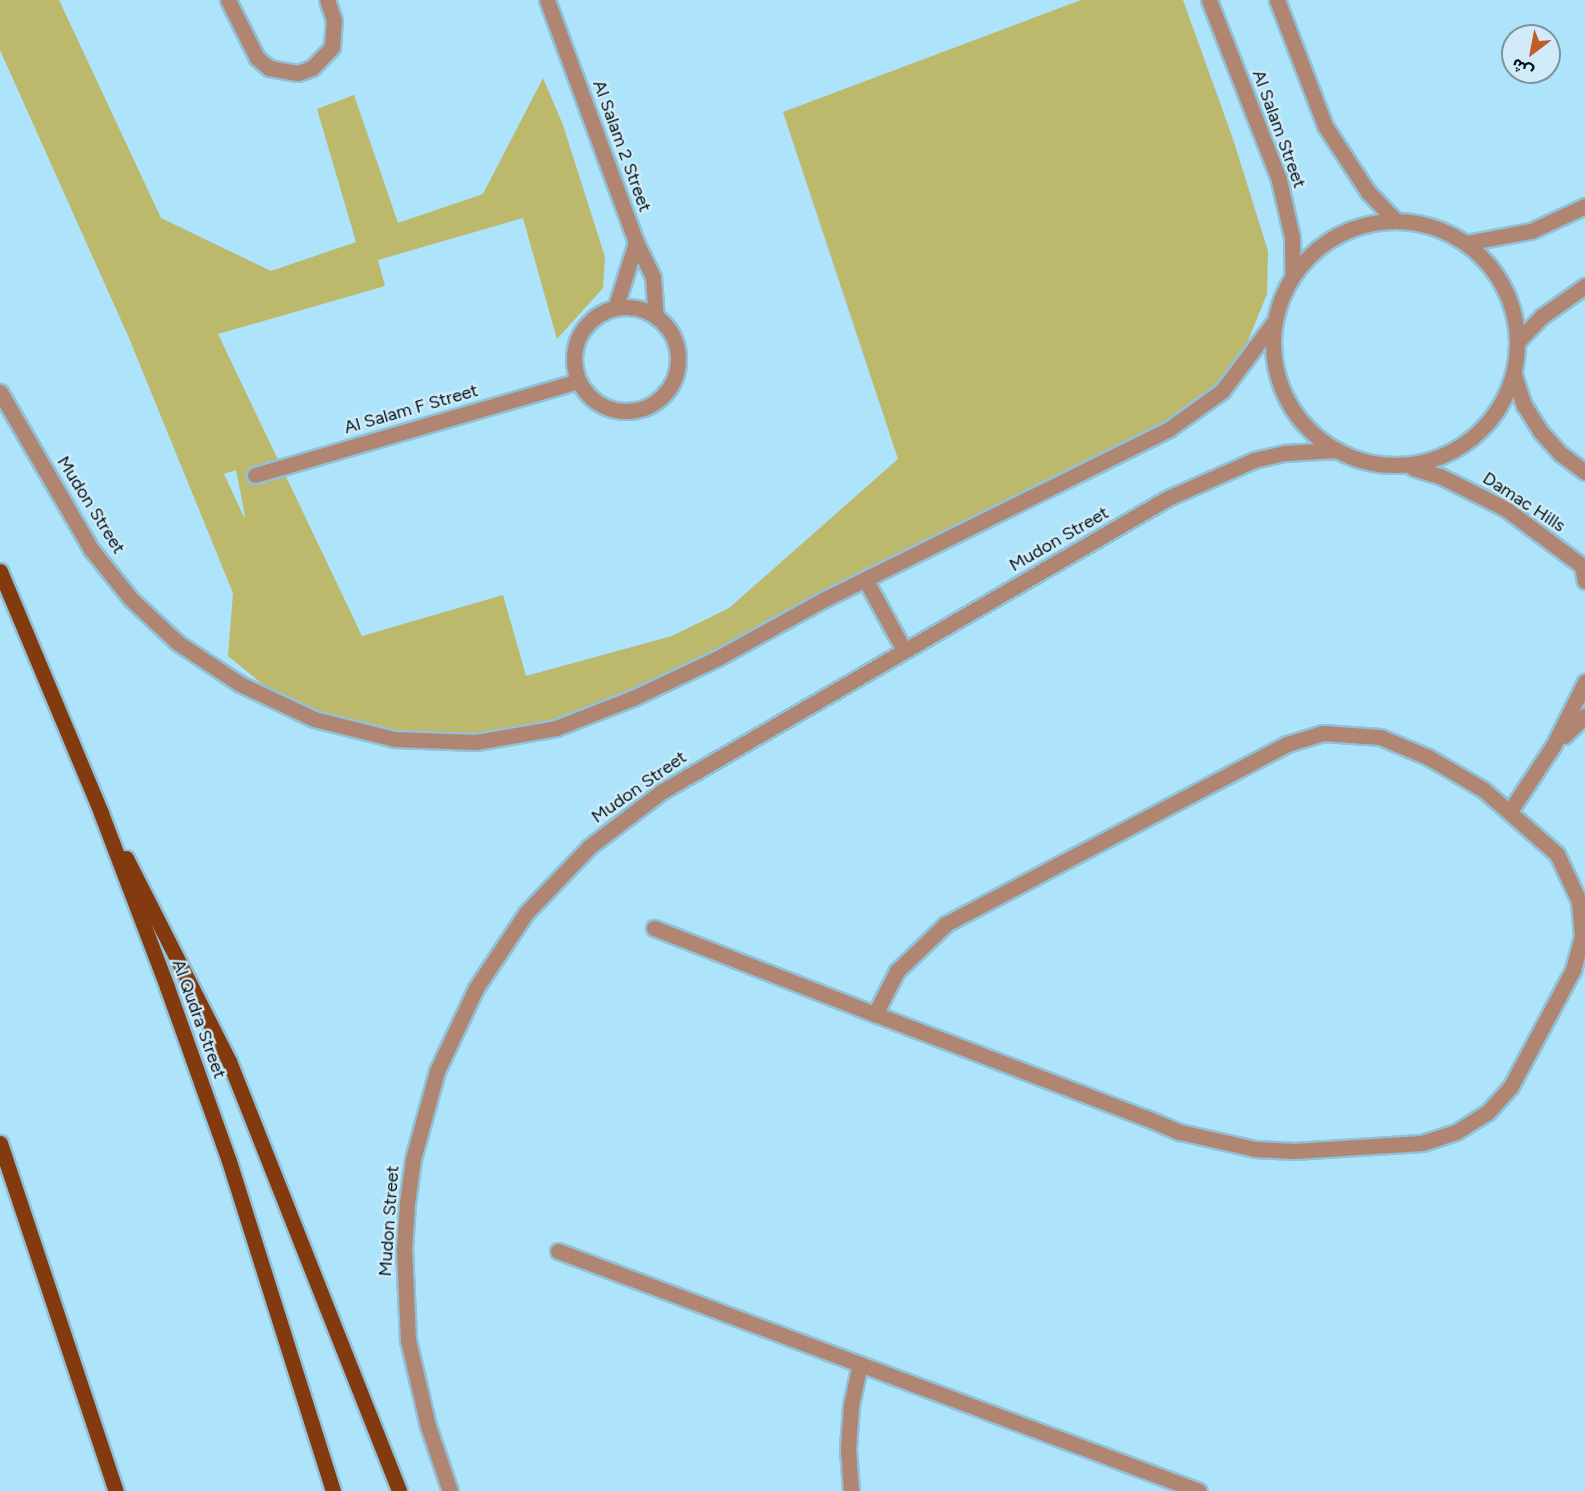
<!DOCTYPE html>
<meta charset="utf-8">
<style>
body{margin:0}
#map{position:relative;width:1585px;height:1491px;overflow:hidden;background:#ade3fb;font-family:Figtree,"Noto Sans Arabic",sans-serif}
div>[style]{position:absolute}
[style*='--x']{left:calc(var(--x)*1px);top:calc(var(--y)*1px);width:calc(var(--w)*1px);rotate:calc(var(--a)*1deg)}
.green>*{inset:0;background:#bcb86c}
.roads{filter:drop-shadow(2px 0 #91c1d7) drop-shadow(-2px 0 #91c1d7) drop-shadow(0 2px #91c1d7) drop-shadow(0 -2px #91c1d7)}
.minor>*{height:15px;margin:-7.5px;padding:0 7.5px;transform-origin:7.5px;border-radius:7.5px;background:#b08571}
.minor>.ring{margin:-7.5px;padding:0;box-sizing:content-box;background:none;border:15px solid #b08571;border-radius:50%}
.tertiary>*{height:15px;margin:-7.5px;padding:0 7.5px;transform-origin:7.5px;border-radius:7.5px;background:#b08571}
.tertiary>.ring{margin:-7.5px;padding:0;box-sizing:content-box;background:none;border:15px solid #b08571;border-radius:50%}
.primary>*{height:15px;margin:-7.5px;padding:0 7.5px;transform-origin:7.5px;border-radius:7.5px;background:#843a0f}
span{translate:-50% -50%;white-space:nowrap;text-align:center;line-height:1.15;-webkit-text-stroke:4.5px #d1ecf8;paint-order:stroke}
.street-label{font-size:18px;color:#001119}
.north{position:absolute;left:1501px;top:24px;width:60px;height:60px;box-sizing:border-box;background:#d1ecf8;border:2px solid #7d949f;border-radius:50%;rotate:212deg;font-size:16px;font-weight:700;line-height:24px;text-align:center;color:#001119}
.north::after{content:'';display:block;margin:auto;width:21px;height:27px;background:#c05c25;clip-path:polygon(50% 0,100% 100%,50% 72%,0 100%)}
</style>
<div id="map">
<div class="green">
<i style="clip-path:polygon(evenodd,0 0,59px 0,161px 218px,271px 271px,356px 242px,317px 109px,354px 95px,398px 223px,483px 194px,543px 78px,563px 125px,605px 257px,603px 288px,557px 339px,523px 218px,378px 260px,385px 286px,218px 334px,362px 636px,503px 595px,526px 676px,672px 636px,729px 608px,898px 459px,783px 112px,1081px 0,1183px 0,1233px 139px,1268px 251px,1267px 294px,1232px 380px,1190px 419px,891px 576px,870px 566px,817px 594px,806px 615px,574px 724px,437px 742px,332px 722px,271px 691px,228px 656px,233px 593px,129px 338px,0 50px,0 0,236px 470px,245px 516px,244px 517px,224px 474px,236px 470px)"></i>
</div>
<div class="roads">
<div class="minor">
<i style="--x:228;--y:0;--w:65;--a:63.4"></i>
<i style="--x:257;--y:58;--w:16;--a:40"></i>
<i style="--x:269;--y:68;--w:29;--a:10"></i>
<i style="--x:298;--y:73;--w:15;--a:-20"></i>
<i style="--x:312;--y:68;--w:29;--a:-46"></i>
<i style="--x:332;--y:47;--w:27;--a:-86"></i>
<i style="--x:334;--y:20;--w:21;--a:-109"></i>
<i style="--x:547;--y:0;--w:258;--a:69.8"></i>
<i style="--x:636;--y:242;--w:39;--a:64"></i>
<i style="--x:653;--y:277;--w:39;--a:86"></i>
<i style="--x:616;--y:306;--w:67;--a:-72.6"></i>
<i class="ring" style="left:574px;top:307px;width:89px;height:89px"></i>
<i style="--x:255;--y:475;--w:336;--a:-16.2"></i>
<i style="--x:1582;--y:566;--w:15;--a:79"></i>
<i style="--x:1564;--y:736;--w:29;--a:-44"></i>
<i style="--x:1510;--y:811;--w:78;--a:-56.5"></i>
<i style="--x:1553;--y:746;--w:72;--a:-63.4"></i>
<i style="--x:654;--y:928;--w:237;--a:21.3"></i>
<i style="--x:875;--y:1014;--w:288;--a:21"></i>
<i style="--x:1144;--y:1117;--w:39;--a:23"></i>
<i style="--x:1180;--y:1132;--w:77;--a:12.8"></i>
<i style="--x:1255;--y:1149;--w:39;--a:3"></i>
<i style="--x:1294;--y:1151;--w:128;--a:-3.6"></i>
<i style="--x:1422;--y:1143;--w:36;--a:-18"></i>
<i style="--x:1456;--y:1132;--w:36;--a:-32"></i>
<i style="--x:1487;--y:1113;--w:36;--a:-48"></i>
<i style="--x:1511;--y:1086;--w:132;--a:-61.9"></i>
<i style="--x:1573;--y:970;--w:35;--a:-75"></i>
<i style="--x:1582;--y:936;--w:35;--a:-95"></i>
<i style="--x:1579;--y:901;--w:52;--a:-115.1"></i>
<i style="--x:1557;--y:854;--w:97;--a:-138.8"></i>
<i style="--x:1484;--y:790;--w:65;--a:-149.5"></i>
<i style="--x:1428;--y:757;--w:52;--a:-157.4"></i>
<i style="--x:1380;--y:737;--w:57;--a:-176"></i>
<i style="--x:1323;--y:733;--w:38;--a:163"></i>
<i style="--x:1287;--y:744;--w:386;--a:152.2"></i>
<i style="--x:946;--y:924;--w:68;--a:136.2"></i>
<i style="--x:897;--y:971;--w:48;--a:117.1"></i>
<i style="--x:558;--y:1251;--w:684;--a:20.53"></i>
<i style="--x:851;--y:1491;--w:42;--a:-94.1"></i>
<i style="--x:848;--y:1449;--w:44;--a:-86.1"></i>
<i style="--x:851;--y:1405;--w:42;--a:-77.6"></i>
</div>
<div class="tertiary">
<i style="--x:1209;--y:0;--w:193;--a:68.7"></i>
<i style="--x:1279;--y:180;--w:58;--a:77.2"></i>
<i style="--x:1292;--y:237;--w:39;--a:89"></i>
<i style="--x:1277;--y:0;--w:135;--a:69.1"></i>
<i style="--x:1325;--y:126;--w:79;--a:56.9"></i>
<i style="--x:1368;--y:192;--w:40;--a:46"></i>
<i class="ring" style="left:1273px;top:221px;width:229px;height:229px"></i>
<i style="--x:1466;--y:243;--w:66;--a:-10.5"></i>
<i style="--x:1531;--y:231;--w:60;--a:-24.8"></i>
<i style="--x:1518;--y:341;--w:33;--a:-46"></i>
<i style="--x:1541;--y:317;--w:54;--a:-35.2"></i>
<i style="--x:1514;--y:375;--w:32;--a:72"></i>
<i style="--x:1524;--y:405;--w:31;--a:58"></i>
<i style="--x:1540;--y:431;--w:31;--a:48"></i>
<i style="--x:1561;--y:454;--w:30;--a:37"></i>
<i style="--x:0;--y:392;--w:181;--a:59.9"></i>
<i style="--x:91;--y:549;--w:64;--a:51.3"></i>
<i style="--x:131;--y:599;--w:64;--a:43.1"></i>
<i style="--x:178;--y:643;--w:74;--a:33.5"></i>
<i style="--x:240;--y:684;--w:82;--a:25.3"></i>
<i style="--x:314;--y:719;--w:82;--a:14"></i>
<i style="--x:394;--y:739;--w:82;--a:2.1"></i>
<i style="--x:476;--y:742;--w:81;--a:-9.9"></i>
<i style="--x:556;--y:728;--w:83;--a:-21.3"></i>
<i style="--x:633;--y:698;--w:92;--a:-25.2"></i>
<i style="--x:716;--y:659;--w:122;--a:-28.9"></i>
<i style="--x:823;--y:600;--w:386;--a:-26.3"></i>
<i style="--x:1169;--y:429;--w:65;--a:-35.6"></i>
<i style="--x:1222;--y:391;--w:88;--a:-52.9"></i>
<i style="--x:1413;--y:468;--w:28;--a:17"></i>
<i style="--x:1440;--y:476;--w:74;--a:26.6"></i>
<i style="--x:1506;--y:509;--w:99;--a:36.8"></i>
<i style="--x:865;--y:579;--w:81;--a:61.2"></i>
<i style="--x:450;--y:1491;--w:69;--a:-108.7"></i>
<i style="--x:428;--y:1426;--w:88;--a:-103.1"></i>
<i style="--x:408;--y:1340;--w:91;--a:-92.5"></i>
<i style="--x:404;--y:1249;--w:46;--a:-86.3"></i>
<i style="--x:407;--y:1203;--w:44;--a:-82.2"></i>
<i style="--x:413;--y:1159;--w:91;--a:-74.7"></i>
<i style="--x:437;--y:1071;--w:92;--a:-64.8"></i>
<i style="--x:476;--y:988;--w:90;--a:-56.3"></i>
<i style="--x:526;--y:913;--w:91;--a:-46.3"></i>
<i style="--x:589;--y:847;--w:91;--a:-37.4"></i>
<i style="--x:661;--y:792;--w:586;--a:-30.11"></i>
<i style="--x:1168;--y:498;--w:94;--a:-23.8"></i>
<i style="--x:1254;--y:460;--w:32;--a:-13"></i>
<i style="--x:1285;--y:453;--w:52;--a:-3.3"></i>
</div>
<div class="primary">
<i style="--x:0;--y:571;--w:262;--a:67.3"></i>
<i style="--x:101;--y:813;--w:186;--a:69.2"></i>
<i style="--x:167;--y:987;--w:185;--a:70.4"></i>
<i style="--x:229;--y:1161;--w:346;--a:72.5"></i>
<i style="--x:126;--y:858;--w:228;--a:63.1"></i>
<i style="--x:229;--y:1061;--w:462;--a:68.4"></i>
<i style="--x:0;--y:1143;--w:367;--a:71.6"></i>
</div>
</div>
<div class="street-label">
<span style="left:1279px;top:129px;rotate:70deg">Al Salam Street</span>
<span style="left:622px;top:146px;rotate:70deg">Al Salam 2 Street</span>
<span style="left:411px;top:409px;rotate:-16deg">Al Salam F Street</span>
<span style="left:1524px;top:502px;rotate:33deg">Damac Hills</span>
<span style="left:91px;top:505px;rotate:58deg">Mudon Street</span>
<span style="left:1059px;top:539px;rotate:-30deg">Mudon Street</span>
<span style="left:639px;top:787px;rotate:-35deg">Mudon Street</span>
<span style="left:199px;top:1019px;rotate:70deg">Al Qudra Street</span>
<span style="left:389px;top:1221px;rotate:-86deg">Mudon Street</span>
</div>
<div class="north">ش</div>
</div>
